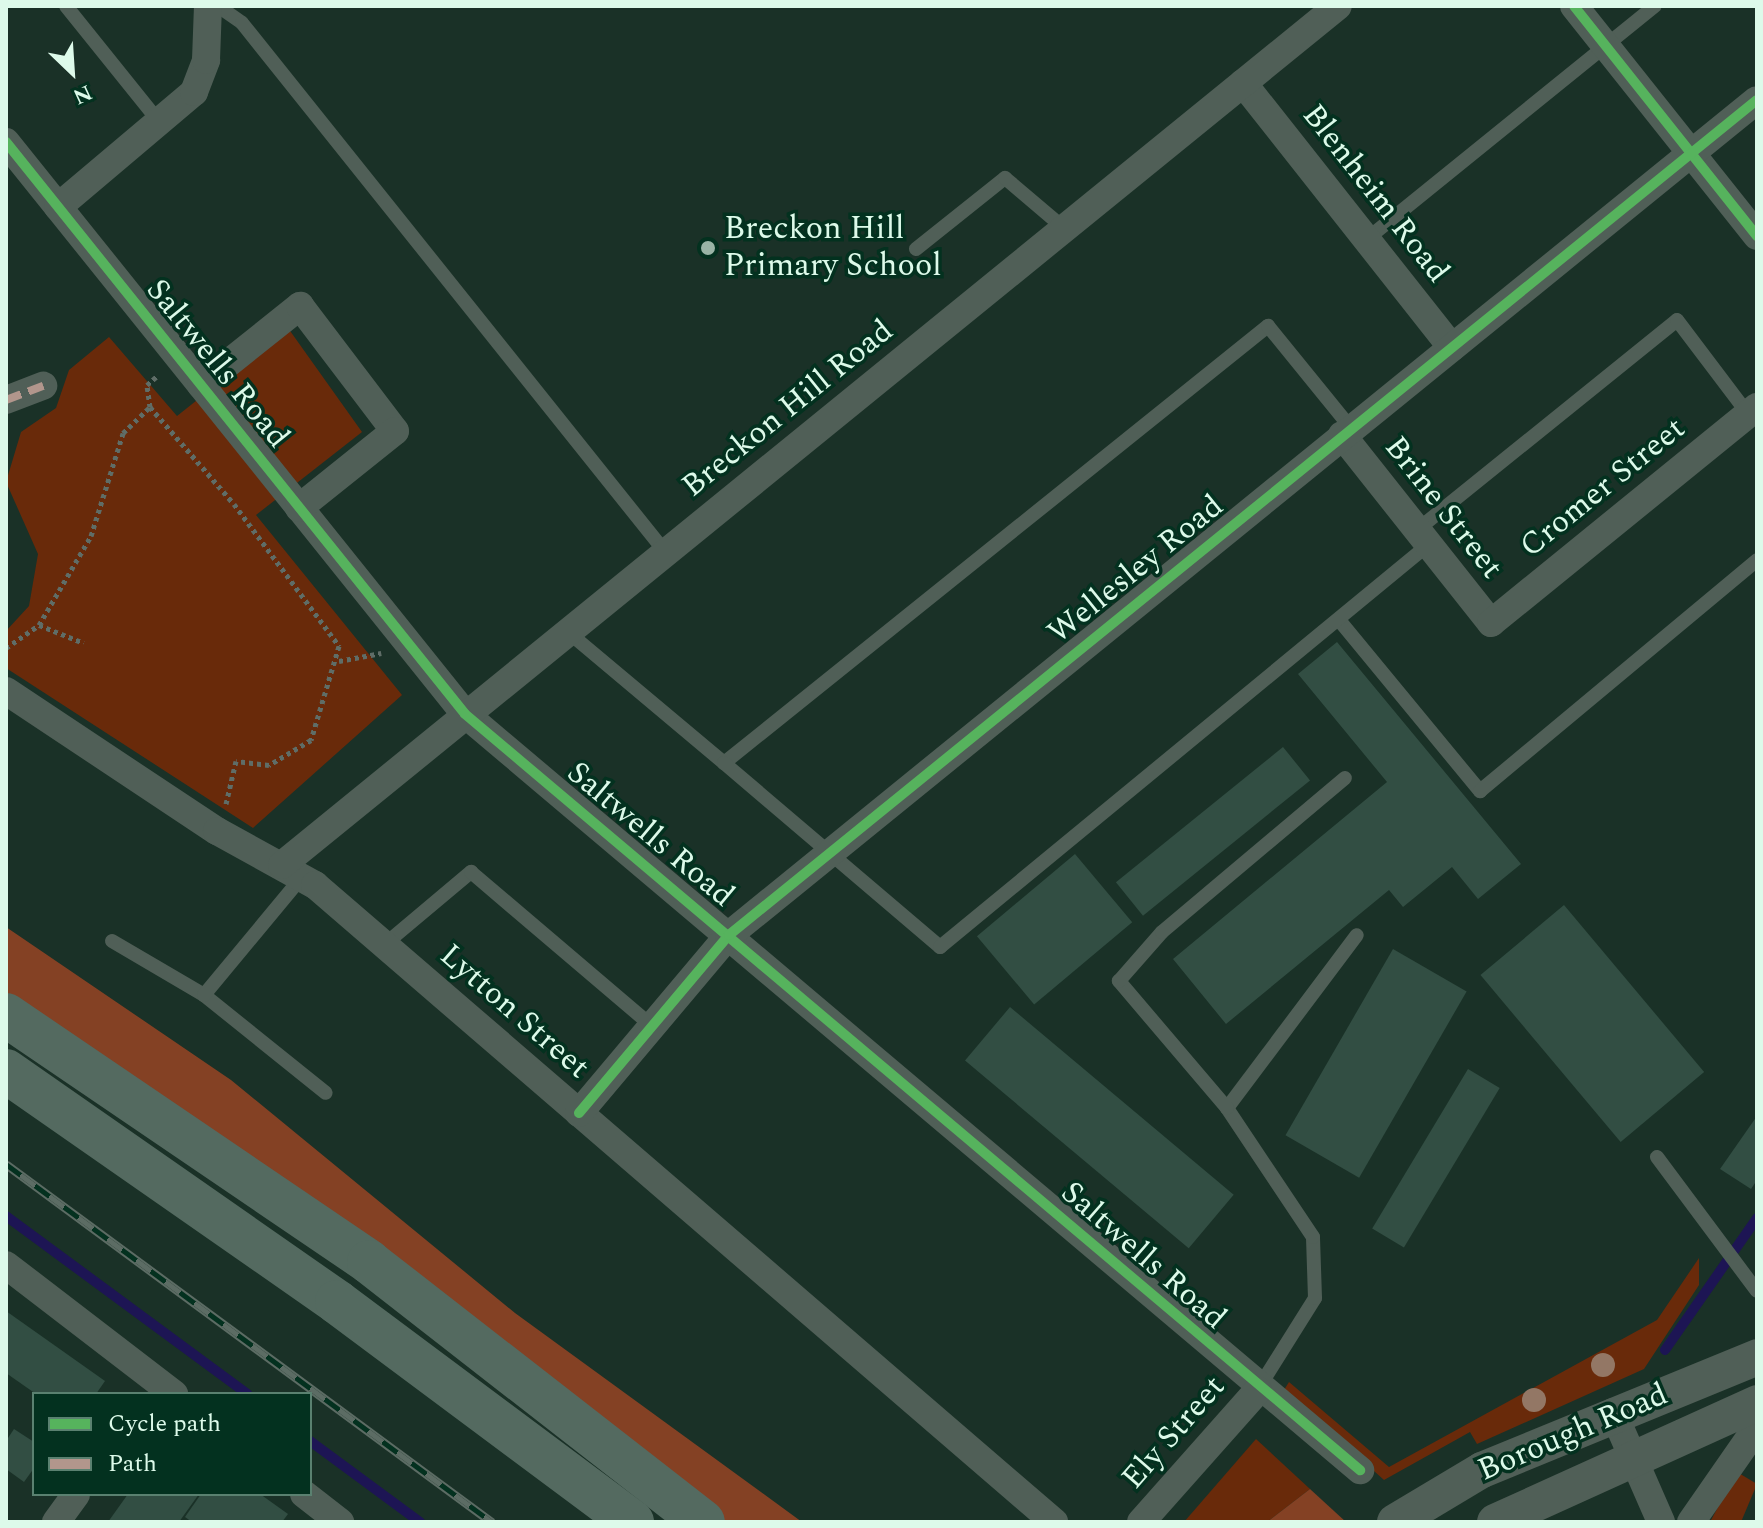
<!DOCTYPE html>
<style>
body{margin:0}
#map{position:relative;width:1763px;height:1528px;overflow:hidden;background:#1a3127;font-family:Spectral,serif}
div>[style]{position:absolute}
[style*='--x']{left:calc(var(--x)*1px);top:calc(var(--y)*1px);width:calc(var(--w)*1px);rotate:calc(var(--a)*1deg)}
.green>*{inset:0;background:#692a0a}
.forest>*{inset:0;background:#844124}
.stream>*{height:10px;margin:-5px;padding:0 5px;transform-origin:5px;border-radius:5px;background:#1d1554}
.building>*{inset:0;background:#324e43;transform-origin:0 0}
.path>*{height:5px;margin-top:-2.5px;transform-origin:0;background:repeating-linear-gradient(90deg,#5f6d67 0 4px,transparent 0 8px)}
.service>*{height:14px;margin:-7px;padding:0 7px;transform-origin:7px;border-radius:7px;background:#505f57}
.minor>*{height:28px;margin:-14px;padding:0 14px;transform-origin:14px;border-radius:14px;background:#505f57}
.tertiary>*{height:36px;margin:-18px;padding:0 18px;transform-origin:18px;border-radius:18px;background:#505f57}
.trunk>*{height:44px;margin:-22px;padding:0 22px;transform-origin:22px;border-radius:22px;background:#546a60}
.rail>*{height:9px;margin-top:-4.5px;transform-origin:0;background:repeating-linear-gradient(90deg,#03311f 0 18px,#5c6c64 0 36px);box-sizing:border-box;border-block:2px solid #5c6c64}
.tertiary-bridge>*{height:36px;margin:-18px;padding:0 18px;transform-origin:18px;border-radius:18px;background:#505f57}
.quiet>*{height:8px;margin-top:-4px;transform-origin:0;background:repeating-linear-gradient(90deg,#b2968c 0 16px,transparent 0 24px)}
.cycleway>*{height:10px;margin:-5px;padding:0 5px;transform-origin:5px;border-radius:5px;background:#56b35d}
.trees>*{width:24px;height:24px;margin:-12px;border-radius:50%;background:#937765}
.dots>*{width:22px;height:22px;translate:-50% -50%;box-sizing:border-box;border:4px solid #03311f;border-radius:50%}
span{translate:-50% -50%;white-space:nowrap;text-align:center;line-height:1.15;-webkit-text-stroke:7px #03311f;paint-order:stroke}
.street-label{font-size:32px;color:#ddfaea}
.poi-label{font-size:32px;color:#ddfaea}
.left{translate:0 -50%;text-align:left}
.frame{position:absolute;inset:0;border:8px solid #ddfaea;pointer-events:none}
.legend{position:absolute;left:32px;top:1392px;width:280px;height:104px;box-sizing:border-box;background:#03311f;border:2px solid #5a8170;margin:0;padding:10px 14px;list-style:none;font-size:24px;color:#ddfaea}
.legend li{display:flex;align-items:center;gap:16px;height:40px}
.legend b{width:40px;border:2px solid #5a8170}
.north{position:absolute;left:32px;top:32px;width:80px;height:80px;-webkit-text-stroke:6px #03311f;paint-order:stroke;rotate:155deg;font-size:22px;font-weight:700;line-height:32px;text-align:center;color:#ddfaea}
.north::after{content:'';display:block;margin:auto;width:28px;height:36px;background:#ddfaea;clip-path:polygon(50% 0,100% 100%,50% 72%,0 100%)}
</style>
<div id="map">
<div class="green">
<i style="clip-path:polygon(288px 328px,362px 432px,256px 515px,402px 695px,253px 828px,6px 668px,6px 631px,29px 606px,38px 554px,6px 482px,21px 432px,56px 408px,69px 370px,109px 337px,177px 416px)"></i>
<i style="clip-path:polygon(1699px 1258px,1699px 1285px,1644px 1369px,1477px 1444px,1470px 1432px,1384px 1480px,1284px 1390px,1289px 1382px,1389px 1467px,1657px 1320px)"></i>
<i style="clip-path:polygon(1256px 1439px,1310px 1489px,1267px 1522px,1184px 1522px)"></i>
<i style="clip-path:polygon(1737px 1472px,1757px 1484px,1741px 1522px,1710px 1522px)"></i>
</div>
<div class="forest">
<i style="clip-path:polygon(6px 927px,231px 1080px,515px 1313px,802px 1522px,726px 1522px,55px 1030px,6px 993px)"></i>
<i style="clip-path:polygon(1310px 1489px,1346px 1522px,1267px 1522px)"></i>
</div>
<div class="stream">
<i style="--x:6;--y:1216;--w:300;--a:36.4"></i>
<i style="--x:1665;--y:1350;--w:161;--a:-55.1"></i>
<i style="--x:310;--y:1441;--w:137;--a:36.4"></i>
</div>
<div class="building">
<i style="clip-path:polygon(1337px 642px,1521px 864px,1478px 899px,1452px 867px,1403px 907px,1389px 890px,1226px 1024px,1173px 959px,1387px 782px,1298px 674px)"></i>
<i style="left:1283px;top:747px;width:43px;height:215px;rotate:51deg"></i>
<i style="left:1075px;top:854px;width:89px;height:128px;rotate:50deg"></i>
<i style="left:1564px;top:905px;width:218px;height:109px;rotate:50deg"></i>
<i style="left:1393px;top:949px;width:85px;height:215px;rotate:30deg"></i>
<i style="left:1010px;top:1007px;width:292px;height:70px;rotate:40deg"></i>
<i style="left:1468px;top:1069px;width:37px;height:186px;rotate:31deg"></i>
<i style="clip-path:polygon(1757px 1116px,1757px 1180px,1751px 1189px,1720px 1169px)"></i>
<i style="clip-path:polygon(6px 1311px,105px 1381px,96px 1394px,36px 1394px,6px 1373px)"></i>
<i style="clip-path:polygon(14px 1429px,34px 1442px,34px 1468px,24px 1482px,6px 1469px,6px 1441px)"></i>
<i style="clip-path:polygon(128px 1494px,199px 1494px,179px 1522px,108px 1522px)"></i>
<i style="clip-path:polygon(201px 1494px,260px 1494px,288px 1514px,282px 1522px,192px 1522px,185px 1517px)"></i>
</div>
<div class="path">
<i style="--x:150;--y:407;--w:128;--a:49.1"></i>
<i style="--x:234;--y:504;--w:177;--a:53.5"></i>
<i style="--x:339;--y:646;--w:98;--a:106.6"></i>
<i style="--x:311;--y:740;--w:49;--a:149.2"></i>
<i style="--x:269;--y:765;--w:33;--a:-173"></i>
<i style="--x:236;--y:761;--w:44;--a:103.1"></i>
<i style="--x:39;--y:625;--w:48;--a:21.8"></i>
<i style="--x:6;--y:648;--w:40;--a:-34.9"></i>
<i style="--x:39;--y:625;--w:103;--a:-59.7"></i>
<i style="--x:91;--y:536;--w:108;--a:-72.7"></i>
<i style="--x:123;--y:433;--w:37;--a:-44"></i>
<i style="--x:150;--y:407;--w:22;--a:-98"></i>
<i style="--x:147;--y:385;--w:13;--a:-42"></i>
<i style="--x:339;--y:661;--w:43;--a:-10.8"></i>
</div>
<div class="service">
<i style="--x:66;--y:6;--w:151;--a:51.2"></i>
<i style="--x:218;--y:6;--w:29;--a:35"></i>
<i style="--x:242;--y:23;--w:679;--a:51.34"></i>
<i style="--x:1367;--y:239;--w:370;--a:-39"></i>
<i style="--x:916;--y:249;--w:114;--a:-38.6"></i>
<i style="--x:1005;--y:178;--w:77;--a:40.3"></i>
<i style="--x:1417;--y:530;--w:334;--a:-38.9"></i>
<i style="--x:1677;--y:320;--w:118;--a:52.9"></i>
<i style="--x:1339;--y:620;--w:222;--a:50.5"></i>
<i style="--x:1480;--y:791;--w:361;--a:-39.8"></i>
<i style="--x:568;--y:632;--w:204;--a:40"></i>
<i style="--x:724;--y:763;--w:698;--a:-38.78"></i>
<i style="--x:1268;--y:326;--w:132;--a:50.9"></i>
<i style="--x:724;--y:763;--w:284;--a:40.4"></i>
<i style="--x:940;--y:947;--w:632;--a:-39.48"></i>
<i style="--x:112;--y:941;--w:107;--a:30.4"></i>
<i style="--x:204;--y:995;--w:156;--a:38.8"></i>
<i style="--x:384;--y:945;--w:114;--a:-40"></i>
<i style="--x:471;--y:872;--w:239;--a:40.4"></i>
<i style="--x:204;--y:995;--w:153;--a:-50.3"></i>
<i style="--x:1227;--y:1108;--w:216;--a:-53.1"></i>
<i style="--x:1657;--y:1157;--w:167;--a:53.3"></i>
<i style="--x:1258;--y:1389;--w:107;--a:-57.9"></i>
<i style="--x:1315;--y:1298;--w:61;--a:-91.9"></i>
<i style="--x:1313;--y:1237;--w:155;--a:-123.7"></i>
<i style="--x:1227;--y:1108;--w:167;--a:-130.4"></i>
<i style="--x:1119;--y:981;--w:65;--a:-48.7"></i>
<i style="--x:1162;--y:932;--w:239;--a:-40.1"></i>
</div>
<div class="minor">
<i style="--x:1574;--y:6;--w:294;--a:51.5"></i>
<i style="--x:1243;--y:83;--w:337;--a:51.7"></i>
<i style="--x:6;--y:142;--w:733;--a:51.25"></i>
<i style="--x:465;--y:714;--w:1172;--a:40.19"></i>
<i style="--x:58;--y:207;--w:178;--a:-40.2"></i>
<i style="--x:194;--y:92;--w:34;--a:-69"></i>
<i style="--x:206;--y:60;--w:54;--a:-87.9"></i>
<i style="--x:201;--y:385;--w:127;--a:-38.6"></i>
<i style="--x:300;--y:306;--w:157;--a:52.8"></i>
<i style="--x:395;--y:431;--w:123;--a:141.3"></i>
<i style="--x:6;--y:400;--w:40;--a:-21"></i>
<i style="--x:1342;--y:435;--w:240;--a:51.6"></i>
<i style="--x:1491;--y:623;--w:343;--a:-39.1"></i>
<i style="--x:6;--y:691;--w:253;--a:33.6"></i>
<i style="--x:217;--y:831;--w:112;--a:28.9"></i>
<i style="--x:315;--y:885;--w:976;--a:40.76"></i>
<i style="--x:282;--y:865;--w:1361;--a:-39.13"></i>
<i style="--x:579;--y:1113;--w:233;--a:-49.9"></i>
<i style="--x:729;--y:935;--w:1324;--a:-39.09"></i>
<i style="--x:6;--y:1265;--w:212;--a:37.5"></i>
<i style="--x:1613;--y:1412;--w:120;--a:66.4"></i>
<i style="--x:304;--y:1494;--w:46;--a:37.9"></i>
<i style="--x:56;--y:1522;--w:34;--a:-54"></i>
<i style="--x:1141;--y:1522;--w:176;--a:-48.4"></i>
<i style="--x:1691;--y:1522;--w:116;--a:-55.2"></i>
</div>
<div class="tertiary">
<i style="--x:1482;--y:1470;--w:297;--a:-22.3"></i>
<i style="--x:1495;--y:1522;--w:288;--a:-24.4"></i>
</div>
<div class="trunk">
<i style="--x:6;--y:1015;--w:439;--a:34.2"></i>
<i style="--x:369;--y:1262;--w:423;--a:37.9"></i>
<i style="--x:6;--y:1071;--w:404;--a:34.9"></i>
<i style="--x:337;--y:1302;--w:368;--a:36.7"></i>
</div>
<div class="rail">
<i style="--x:6;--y:1164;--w:604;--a:36.38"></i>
</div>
<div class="tertiary-bridge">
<i style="--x:1395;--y:1522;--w:101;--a:-30.9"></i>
</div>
<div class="quiet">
<i style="--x:6;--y:400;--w:40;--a:-21"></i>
</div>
<div class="cycleway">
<i style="--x:1574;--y:6;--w:294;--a:51.5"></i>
<i style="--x:6;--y:142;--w:733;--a:51.25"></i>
<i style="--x:465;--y:714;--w:1172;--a:40.19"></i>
<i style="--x:579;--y:1113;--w:233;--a:-49.9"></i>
<i style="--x:729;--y:935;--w:1324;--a:-39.09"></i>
</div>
<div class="trees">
<i style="left:1603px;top:1365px"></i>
<i style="left:1534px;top:1400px"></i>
</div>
<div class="dots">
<i style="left:708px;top:248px;background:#99b4a6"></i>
</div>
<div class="street-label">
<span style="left:1375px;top:194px;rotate:52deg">Blenheim Road</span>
<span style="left:217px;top:364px;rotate:51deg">Saltwells Road</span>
<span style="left:788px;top:409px;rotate:-39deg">Breckon Hill Road</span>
<span style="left:1603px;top:488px;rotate:-39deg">Cromer Street</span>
<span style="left:1443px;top:508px;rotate:52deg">Brine Street</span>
<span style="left:1136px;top:570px;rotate:-39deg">Wellesley Road</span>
<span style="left:650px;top:835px;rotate:40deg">Saltwells Road</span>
<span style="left:514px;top:1012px;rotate:41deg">Lytton Street</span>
<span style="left:1143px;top:1256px;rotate:41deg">Saltwells Road</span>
<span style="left:1174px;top:1433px;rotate:-49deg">Ely Street</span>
<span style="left:1573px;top:1433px;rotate:-23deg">Borough Road</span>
</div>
<div class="poi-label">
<span class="left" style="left:724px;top:248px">Breckon Hill<br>Primary School</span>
</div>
<div class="frame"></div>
<ul class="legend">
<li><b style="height:10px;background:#56b35d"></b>Cycle path</li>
<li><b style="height:10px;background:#b2968c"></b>Path</li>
</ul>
<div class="north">N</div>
</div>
